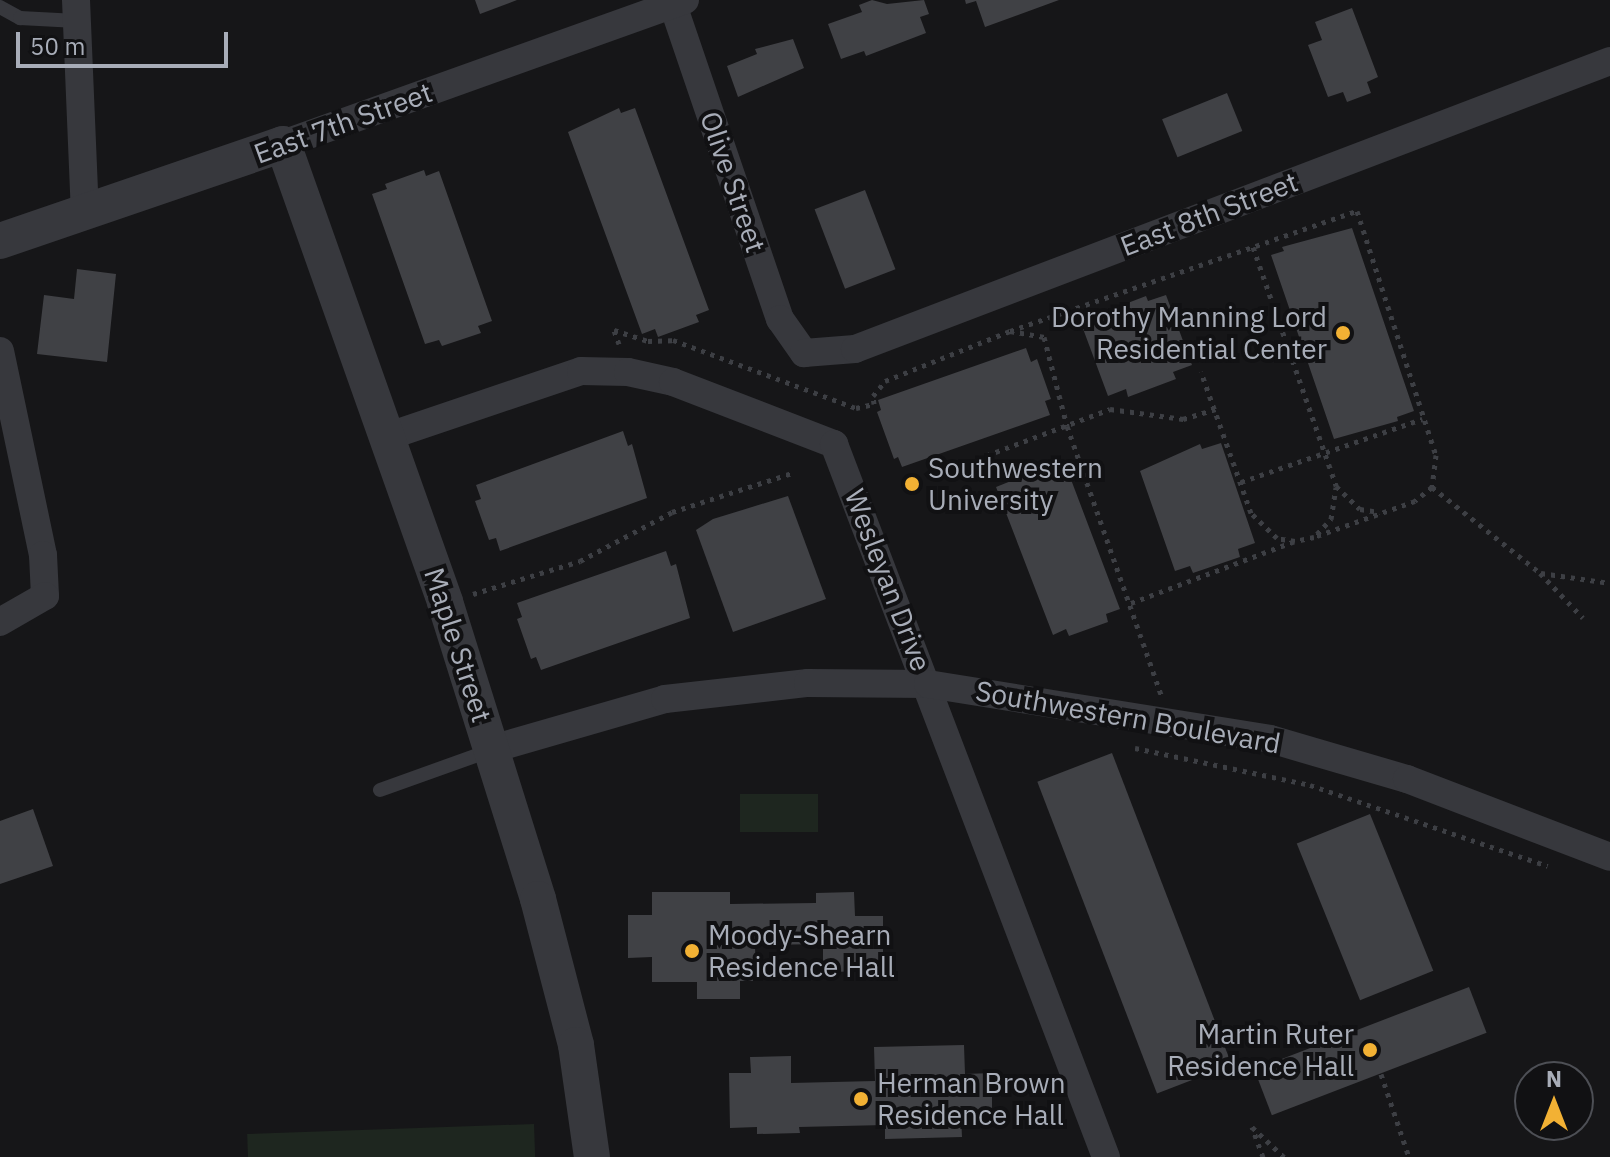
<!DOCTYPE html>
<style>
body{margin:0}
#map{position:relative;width:1610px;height:1157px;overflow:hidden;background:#161618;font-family:"IBM Plex Sans",sans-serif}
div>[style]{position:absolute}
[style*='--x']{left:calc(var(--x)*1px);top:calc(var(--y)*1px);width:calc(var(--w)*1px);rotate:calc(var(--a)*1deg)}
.green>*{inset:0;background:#1e261f;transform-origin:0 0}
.building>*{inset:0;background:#404145;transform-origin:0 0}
.path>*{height:5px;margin-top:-2.5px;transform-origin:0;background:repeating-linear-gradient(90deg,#3d3f44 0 4px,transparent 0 10px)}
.service>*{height:14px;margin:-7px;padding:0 7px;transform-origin:7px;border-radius:7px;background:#37383d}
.minor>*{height:28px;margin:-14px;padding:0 14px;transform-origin:14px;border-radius:14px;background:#37383d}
.tertiary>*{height:36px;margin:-18px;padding:0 18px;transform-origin:18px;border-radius:18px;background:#37383d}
.dots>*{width:22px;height:22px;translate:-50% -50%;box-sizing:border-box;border:4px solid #111113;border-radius:50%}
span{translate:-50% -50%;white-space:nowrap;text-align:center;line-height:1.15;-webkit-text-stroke:8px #111113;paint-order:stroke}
.street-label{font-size:28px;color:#a8adb8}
.poi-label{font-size:28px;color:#a8adb8}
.right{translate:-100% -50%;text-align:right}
.left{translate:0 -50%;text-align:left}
.north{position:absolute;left:1514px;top:1061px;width:80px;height:80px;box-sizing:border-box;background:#111113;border:2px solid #4d4f55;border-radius:50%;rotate:0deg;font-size:22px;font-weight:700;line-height:32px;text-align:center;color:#a8adb8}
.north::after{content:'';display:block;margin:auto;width:28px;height:36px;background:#f2b134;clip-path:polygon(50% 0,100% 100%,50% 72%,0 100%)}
.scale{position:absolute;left:16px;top:32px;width:212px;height:36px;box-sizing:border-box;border:4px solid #a8adb8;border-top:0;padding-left:10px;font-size:24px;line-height:28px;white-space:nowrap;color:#a8adb8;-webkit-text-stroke:6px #111113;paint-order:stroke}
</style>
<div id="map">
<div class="green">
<i style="left:818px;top:794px;width:38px;height:78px;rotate:90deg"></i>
<i style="left:534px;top:1124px;width:33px;height:287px;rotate:88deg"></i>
</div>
<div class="building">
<i style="clip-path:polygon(475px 0,517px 0,480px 14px)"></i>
<i style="clip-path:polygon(872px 0,887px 4px,924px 0,929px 14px,920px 17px,926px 33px,866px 56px,864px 51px,841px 59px,828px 24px,862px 12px,859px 5px)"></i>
<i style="clip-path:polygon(965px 0,1059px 0,985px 27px,976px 1px,966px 4px)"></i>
<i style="clip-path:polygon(1352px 8px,1378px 77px,1367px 82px,1371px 93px,1347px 102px,1343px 92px,1328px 97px,1308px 45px,1322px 40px,1315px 22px)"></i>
<i style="clip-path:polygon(793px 39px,804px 68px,738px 97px,727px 66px,757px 54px,755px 49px)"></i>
<i style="left:1227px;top:93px;width:41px;height:70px;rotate:68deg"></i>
<i style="clip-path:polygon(619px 108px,621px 113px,635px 108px,709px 310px,696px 315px,699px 322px,658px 337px,655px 329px,642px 334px,568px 132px)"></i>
<i style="clip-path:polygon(424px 170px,426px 176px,439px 171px,492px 321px,478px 326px,481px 333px,442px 346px,439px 340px,425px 344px,372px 194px,387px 189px,385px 184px)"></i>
<i style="left:865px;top:190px;width:85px;height:54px;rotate:69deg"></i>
<i style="clip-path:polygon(1352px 228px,1414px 411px,1397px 417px,1398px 421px,1334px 439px,1271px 255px,1284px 251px,1282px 247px)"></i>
<i style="clip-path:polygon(77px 269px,116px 274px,107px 362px,37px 354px,44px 295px,74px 299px)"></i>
<i style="clip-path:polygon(1166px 295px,1192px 365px,1173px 372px,1176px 379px,1128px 397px,1126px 389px,1108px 396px,1082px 326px,1101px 319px,1099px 314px,1146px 296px,1148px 301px)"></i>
<i style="clip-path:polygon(1026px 348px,1031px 362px,1037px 359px,1051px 399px,1045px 401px,1050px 415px,902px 467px,898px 457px,894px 459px,877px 412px,881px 410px,878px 400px)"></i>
<i style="clip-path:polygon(623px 431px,628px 446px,632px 444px,647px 498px,500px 551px,496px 538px,489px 540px,475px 501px,481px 499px,476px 485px)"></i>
<i style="clip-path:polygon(1221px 443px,1255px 543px,1238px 549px,1240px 557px,1193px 573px,1190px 566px,1175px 571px,1140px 471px,1200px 444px,1202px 449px)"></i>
<i style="clip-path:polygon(1064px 461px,1120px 609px,1106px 614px,1108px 622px,1069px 636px,1066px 629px,1053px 635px,996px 487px,1011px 481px,1009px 476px)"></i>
<i style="clip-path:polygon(788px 496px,826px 599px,733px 632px,696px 530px,713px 519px)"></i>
<i style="clip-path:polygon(666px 551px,671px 566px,676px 564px,690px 618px,541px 670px,536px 657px,531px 659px,517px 619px,522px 617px,517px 603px)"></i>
<i style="left:1112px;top:753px;width:334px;height:80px;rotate:69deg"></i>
<i style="clip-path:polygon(33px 809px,53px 866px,0 884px,0 821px)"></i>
<i style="left:1370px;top:814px;width:169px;height:79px;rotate:68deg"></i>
<i style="clip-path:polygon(652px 892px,730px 892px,730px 904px,816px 903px,816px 893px,854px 892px,855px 916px,883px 916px,883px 971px,823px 972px,823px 944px,755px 945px,756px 981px,740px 981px,740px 999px,697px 999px,697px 982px,652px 982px,652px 957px,628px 958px,628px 915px,652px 915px)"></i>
<i style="left:1469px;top:987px;width:49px;height:230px;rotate:69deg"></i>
<i style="clip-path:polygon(964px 1045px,965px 1074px,992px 1073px,992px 1114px,961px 1115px,962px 1137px,885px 1139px,885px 1125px,799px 1127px,800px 1133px,757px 1134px,757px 1127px,730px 1128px,729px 1073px,751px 1073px,750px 1057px,791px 1056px,791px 1083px,875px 1081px,874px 1047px)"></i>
</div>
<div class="path">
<i style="--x:1253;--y:247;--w:253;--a:70.8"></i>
<i style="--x:1336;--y:486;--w:33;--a:44"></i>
<i style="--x:1360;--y:509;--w:20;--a:9"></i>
<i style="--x:1010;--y:331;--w:367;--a:-19.1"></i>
<i style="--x:1357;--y:211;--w:256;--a:72.1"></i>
<i style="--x:1436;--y:455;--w:32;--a:97"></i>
<i style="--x:1432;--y:487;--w:22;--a:141"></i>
<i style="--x:1415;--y:501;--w:107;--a:160.4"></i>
<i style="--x:1314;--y:537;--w:19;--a:168"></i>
<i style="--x:1295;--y:541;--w:18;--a:-171"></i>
<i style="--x:1277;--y:538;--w:36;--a:-136"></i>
<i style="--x:1251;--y:513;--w:150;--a:-109.5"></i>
<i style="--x:619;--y:344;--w:15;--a:-110"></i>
<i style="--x:614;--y:330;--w:36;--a:18"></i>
<i style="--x:648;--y:341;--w:25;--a:-2"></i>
<i style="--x:673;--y:340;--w:195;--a:20.4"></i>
<i style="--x:856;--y:408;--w:18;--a:-13"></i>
<i style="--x:874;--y:404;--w:8;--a:-97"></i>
<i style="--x:873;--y:396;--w:19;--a:-51"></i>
<i style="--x:885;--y:381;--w:135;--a:-21.8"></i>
<i style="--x:1010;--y:331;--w:35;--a:10"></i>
<i style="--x:1044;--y:337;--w:92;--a:75.5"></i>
<i style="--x:1067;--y:426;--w:285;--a:70.7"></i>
<i style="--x:977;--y:459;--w:142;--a:-20.6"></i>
<i style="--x:1110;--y:409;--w:74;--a:7.8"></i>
<i style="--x:1183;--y:419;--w:34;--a:-17"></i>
<i style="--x:1241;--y:482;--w:192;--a:-19.2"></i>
<i style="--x:1432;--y:487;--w:138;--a:38.5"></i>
<i style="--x:1540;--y:573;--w:62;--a:46.3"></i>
<i style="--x:1317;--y:534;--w:21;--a:-47"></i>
<i style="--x:1331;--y:519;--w:32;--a:-81"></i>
<i style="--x:1541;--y:573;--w:70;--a:8.2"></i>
<i style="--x:473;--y:594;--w:112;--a:-17.1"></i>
<i style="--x:580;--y:561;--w:104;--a:-28"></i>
<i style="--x:672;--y:512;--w:129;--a:-18"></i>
<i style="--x:1131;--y:603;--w:175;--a:-20.7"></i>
<i style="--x:1135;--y:748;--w:179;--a:11.9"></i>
<i style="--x:1310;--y:785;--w:251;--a:18.8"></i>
<i style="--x:1381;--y:1074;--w:88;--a:71.4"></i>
<i style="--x:1263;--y:1157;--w:32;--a:-110"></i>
<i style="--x:1252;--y:1127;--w:44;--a:43.2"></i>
</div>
<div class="service">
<i style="--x:0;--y:7;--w:23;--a:29"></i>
<i style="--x:20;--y:18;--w:57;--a:3"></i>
<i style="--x:380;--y:790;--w:119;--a:-19.7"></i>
</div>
<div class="minor">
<i style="--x:76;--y:0;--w:213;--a:87.6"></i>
<i style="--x:673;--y:5;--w:332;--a:71.2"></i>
<i style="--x:780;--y:319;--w:42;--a:54.8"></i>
<i style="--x:804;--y:353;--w:51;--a:-4.5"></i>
<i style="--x:855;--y:349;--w:808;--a:-20.88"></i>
<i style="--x:283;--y:144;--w:427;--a:-19.7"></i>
<i style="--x:0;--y:351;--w:208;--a:78.1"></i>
<i style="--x:43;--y:555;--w:41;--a:87.2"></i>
<i style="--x:45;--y:596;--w:52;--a:150"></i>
<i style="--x:386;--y:437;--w:206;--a:-18.7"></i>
<i style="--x:581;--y:371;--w:47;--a:1.2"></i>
<i style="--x:628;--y:372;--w:46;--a:12.5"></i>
<i style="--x:673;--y:382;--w:173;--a:21.1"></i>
<i style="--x:834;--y:444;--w:763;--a:69.12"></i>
<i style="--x:492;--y:749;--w:180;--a:-16.1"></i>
<i style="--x:665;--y:699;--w:144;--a:-6.4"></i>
<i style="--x:808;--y:683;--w:120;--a:0.5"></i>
<i style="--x:928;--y:684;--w:346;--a:9.1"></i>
<i style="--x:1270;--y:739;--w:143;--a:16.3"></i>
<i style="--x:1407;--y:779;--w:217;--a:21"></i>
</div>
<div class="tertiary">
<i style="--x:0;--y:241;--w:299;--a:-18.9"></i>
<i style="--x:283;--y:144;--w:486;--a:70.5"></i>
<i style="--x:445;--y:602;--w:311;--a:72.6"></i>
<i style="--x:538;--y:899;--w:151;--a:75.4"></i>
<i style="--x:576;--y:1045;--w:113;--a:81.9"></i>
</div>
<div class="dots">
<i style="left:1343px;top:333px;background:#f2b134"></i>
<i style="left:912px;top:484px;background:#f2b134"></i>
<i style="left:692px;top:951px;background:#f2b134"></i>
<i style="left:1370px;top:1050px;background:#f2b134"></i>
<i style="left:861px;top:1099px;background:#f2b134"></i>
</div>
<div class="street-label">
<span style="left:343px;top:123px;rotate:-20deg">East 7th Street</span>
<span style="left:733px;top:182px;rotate:71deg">Olive Street</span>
<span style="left:1209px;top:214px;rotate:-21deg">East 8th Street</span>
<span style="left:888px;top:580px;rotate:69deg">Wesleyan Drive</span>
<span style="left:458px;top:645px;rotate:72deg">Maple Street</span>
<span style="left:1128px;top:717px;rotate:10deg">Southwestern Boulevard</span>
</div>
<div class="poi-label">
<span class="right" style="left:1327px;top:333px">Dorothy Manning Lord<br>Residential Center</span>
<span class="left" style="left:928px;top:484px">Southwestern<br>University</span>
<span class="left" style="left:708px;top:951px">Moody-Shearn<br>Residence Hall</span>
<span class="right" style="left:1354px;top:1050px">Martin Ruter<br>Residence Hall</span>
<span class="left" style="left:877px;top:1099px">Herman Brown<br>Residence Hall</span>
</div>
<div class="north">N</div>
<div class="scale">50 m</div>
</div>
